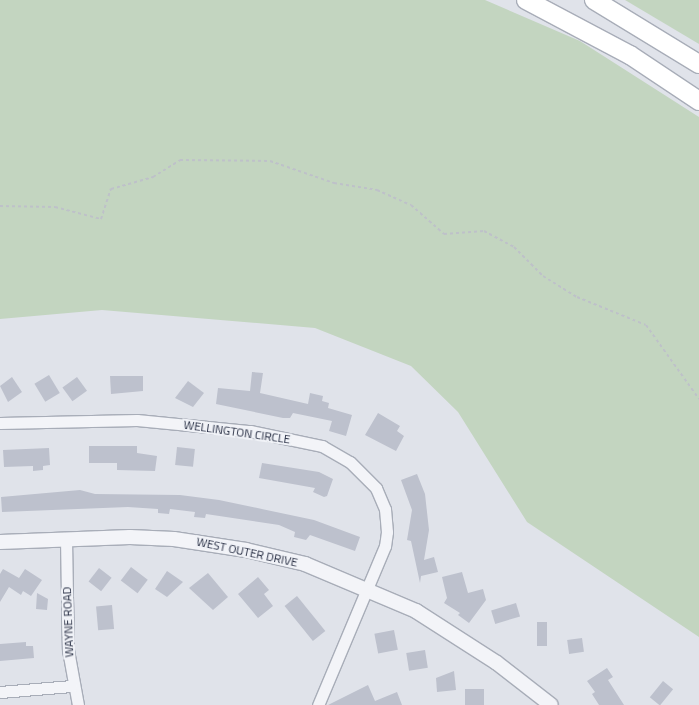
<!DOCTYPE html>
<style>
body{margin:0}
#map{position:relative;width:699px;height:705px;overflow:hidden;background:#e0e3ea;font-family:"Titillium Web",sans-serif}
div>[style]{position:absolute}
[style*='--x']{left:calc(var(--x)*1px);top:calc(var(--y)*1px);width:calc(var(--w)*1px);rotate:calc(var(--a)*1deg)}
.green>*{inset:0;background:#c3d5c0}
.building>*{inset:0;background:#bdc1cd;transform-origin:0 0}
.path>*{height:2px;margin-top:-1px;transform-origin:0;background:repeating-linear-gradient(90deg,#bec1c9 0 3px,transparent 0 6px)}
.roads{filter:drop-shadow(1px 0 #a8adb8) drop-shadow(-1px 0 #a8adb8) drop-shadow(0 1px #a8adb8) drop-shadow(0 -1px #a8adb8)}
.minor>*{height:11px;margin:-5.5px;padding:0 5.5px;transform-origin:5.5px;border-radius:5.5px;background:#f3f4f8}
.tertiary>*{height:14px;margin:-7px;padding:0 7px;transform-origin:7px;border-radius:7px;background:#f3f4f8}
.trunk>*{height:18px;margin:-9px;padding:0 9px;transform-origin:9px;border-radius:9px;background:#fff}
span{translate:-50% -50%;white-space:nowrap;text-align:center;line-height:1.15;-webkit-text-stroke:4px #f0f2f7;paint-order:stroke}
.street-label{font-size:12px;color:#272e43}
</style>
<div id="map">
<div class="green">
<i style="clip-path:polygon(0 0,485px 0,580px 41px,699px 117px,699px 637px,527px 522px,458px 412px,411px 366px,315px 328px,102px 310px,0 319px)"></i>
<i style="clip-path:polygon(625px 0,699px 0,699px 44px)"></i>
</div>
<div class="building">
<i style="clip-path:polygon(252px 372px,263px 373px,260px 393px,308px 404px,310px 393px,323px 396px,322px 401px,329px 403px,328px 408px,352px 415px,346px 436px,329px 431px,332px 421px,293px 413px,290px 418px,283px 418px,216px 404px,218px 388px,250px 391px)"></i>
<i style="left:49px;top:375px;width:21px;height:17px;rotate:59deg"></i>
<i style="clip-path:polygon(110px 376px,143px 376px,143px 391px,111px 394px)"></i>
<i style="clip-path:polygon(12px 377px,22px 392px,8px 402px,0 386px)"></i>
<i style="left:77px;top:377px;width:17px;height:18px;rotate:54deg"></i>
<i style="clip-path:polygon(188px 381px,204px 393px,193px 407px,175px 398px)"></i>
<i style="clip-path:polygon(378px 413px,400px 426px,397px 431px,404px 436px,396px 451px,365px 435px)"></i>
<i style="clip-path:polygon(89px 446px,137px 446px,137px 453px,157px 456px,155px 471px,117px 470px,117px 463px,89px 463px)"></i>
<i style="left:177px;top:447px;width:18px;height:18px;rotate:6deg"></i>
<i style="clip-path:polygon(49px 448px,50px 465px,43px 466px,43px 470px,33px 471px,33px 466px,4px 467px,3px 450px)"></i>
<i style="clip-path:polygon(262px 463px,319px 472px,333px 479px,327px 496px,324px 497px,313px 492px,315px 488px,259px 478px)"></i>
<i style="clip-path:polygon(417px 474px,425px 494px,429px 530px,424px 560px,434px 557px,438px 572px,421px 576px,420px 583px,411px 541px,407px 540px,412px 510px,401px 480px)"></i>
<i style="clip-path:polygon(80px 490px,95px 494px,180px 495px,219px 500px,314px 520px,360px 537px,355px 551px,310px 535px,306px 540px,294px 537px,295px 532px,279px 525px,206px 514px,205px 518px,194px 517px,195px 512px,170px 509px,169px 514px,158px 513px,158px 509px,128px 507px,2px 512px,1px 497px)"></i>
<i style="left:131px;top:567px;width:21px;height:17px;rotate:37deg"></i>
<i style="left:99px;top:568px;width:16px;height:17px;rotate:38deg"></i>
<i style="clip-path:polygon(3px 569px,19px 578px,25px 569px,42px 580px,31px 596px,23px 591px,21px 595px,9px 587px,0 602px,0 574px)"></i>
<i style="clip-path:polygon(167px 571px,183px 582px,167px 597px,155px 589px)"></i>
<i style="clip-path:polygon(462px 572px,468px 593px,483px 589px,486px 600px,469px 623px,458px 615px,460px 613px,444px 603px,447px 598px,442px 577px)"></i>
<i style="clip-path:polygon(208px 573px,228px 597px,213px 610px,189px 588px)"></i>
<i style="clip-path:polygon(258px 577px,269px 590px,264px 594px,273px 606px,258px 618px,238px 594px)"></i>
<i style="clip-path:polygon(37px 593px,48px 599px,47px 610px,36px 609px)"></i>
<i style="left:297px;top:596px;width:45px;height:16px;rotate:51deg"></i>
<i style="left:516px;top:603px;width:14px;height:26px;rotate:73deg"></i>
<i style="left:112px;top:605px;width:24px;height:16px;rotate:85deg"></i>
<i style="left:537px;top:622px;width:10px;height:24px"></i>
<i style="left:394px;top:630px;width:20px;height:20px;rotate:79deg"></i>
<i style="left:582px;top:638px;width:14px;height:15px;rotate:82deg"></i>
<i style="clip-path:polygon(26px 642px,26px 646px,33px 646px,34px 658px,0 661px,0 644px)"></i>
<i style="left:425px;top:650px;width:18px;height:19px;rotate:81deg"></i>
<i style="clip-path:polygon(607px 668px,613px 677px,608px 680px,624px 705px,599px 705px,592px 694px,595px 692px,587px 681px)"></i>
<i style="clip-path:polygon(454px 671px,456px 690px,437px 692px,436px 678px)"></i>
<i style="left:663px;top:681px;width:13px;height:21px;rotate:39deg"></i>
<i style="clip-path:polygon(368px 685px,375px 701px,397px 692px,402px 705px,328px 705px)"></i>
<i style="left:465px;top:689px;width:19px;height:16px"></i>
</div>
<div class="path">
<i style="--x:0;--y:206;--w:55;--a:1"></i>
<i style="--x:55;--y:207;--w:48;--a:14.6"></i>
<i style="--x:101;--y:219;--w:32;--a:-72"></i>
<i style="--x:111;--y:189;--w:44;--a:-15.9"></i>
<i style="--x:153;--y:177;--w:32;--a:-32"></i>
<i style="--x:180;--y:160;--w:90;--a:0.6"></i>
<i style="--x:270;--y:161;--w:68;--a:19"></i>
<i style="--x:334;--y:183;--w:44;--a:9.2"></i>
<i style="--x:377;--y:190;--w:37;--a:24"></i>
<i style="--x:411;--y:205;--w:44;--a:41.3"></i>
<i style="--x:444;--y:234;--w:40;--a:-4.3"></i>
<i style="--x:484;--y:231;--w:34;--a:28"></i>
<i style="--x:514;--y:247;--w:41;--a:45"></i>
<i style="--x:543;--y:276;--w:40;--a:32"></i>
<i style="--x:577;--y:297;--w:74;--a:22.1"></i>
<i style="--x:646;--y:325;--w:91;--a:54.4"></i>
</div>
<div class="roads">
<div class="minor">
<i style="--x:0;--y:423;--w:137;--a:-1.3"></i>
<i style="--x:137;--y:420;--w:114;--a:5.6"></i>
<i style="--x:250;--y:431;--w:74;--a:11.8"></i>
<i style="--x:322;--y:446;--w:32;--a:30"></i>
<i style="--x:350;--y:462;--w:37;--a:45"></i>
<i style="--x:376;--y:488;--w:23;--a:67"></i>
<i style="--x:385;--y:509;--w:23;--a:85"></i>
<i style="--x:387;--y:532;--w:14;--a:98"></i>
<i style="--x:385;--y:546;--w:173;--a:112.8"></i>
<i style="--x:66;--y:539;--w:111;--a:89"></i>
<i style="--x:68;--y:650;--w:56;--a:79.7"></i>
<i style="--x:0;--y:692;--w:72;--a:-4.8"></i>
</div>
<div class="tertiary">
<i style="--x:0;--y:542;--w:130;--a:-2.2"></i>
<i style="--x:130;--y:537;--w:44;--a:2.6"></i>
<i style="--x:174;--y:539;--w:73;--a:8.7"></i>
<i style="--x:246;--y:550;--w:61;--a:13.3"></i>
<i style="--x:305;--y:564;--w:121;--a:22.9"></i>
<i style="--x:416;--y:611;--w:96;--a:32.7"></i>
<i style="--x:497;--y:663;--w:68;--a:37.9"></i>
</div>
<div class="trunk">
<i style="--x:526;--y:0;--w:118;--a:27.9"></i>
<i style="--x:630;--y:55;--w:83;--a:33.7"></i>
<i style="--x:594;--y:0;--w:123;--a:31.4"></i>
</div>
</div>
<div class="street-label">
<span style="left:237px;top:432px;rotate:8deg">WELLINGTON CIRCLE</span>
<span style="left:247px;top:552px;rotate:12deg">WEST OUTER DRIVE</span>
<span style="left:68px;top:622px;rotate:-92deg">WAYNE ROAD</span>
</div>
</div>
